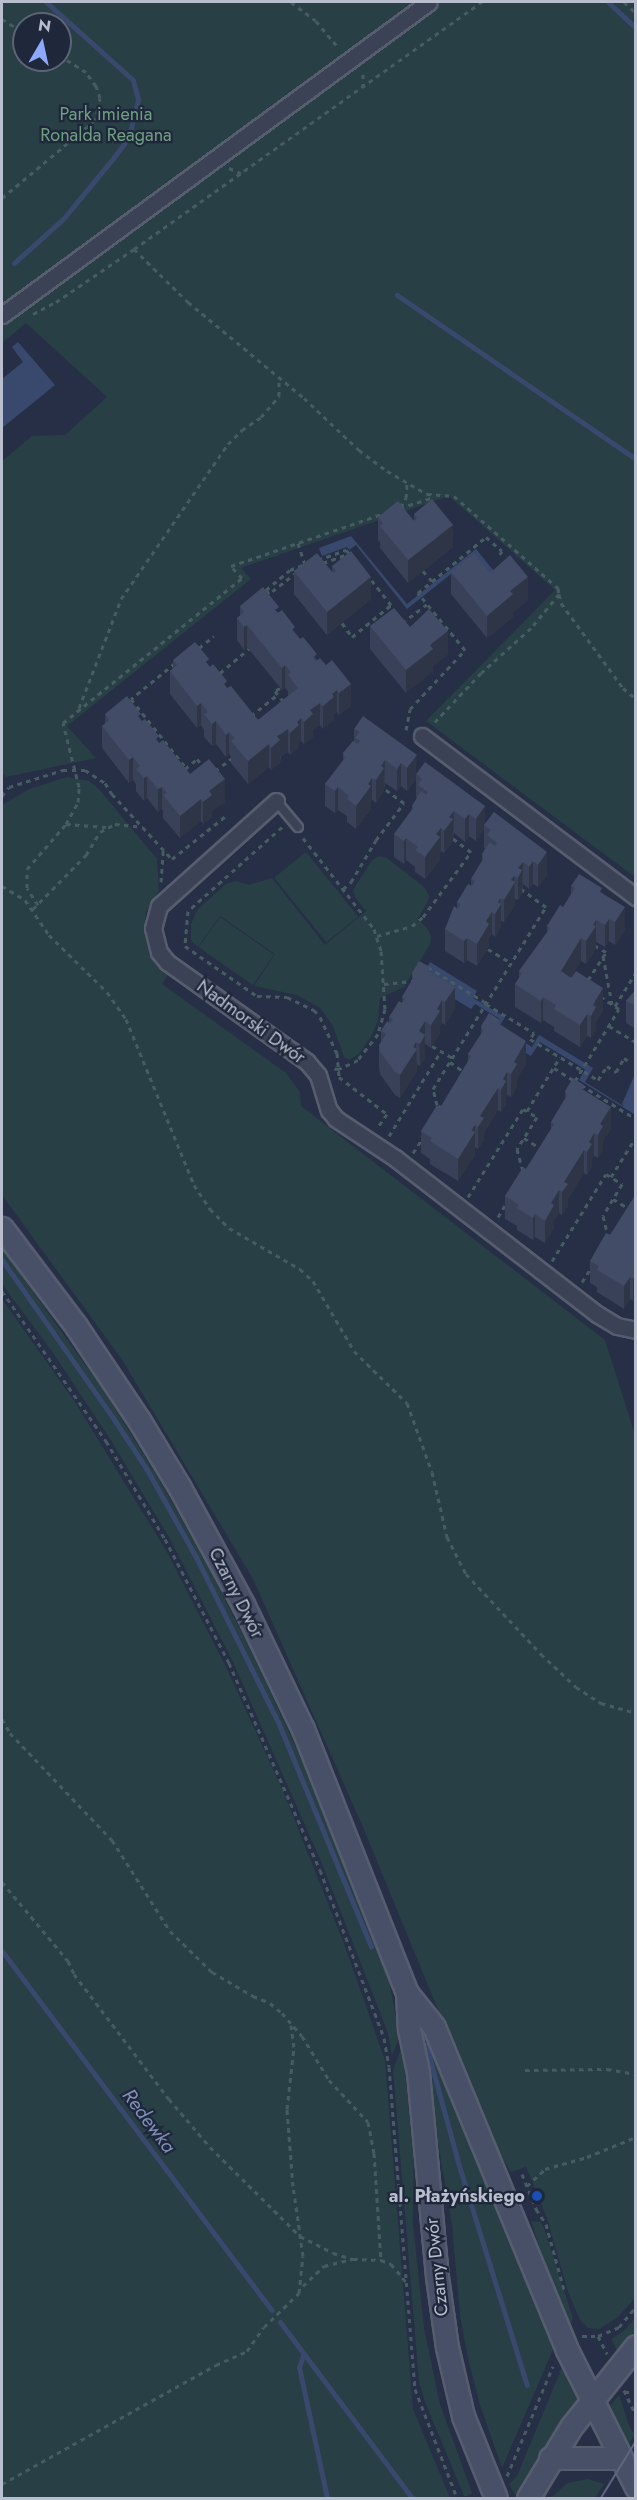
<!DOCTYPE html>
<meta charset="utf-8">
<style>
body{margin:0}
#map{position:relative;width:637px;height:2500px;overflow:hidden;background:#262f45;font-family:Jost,sans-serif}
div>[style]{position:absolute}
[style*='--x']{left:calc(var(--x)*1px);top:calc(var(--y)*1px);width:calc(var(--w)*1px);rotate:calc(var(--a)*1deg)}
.green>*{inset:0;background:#283f46;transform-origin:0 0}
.water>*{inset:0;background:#39486d}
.stream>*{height:5px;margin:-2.5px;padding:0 2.5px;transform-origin:2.5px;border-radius:2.5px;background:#39486d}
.path>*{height:3px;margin-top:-1.5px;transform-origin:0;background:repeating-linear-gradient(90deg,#475c62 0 4.5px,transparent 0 9px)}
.roads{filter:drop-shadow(2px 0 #565d6f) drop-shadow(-2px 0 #565d6f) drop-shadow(0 2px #565d6f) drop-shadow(0 -2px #565d6f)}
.lane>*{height:8px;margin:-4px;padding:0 4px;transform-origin:4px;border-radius:4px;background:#3b4255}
.street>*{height:15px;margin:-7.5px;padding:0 7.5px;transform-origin:7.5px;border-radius:7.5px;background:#3b4255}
.secondary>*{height:21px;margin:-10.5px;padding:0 10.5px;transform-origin:10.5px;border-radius:10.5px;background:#485068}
.tram>*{height:1.5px;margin:-0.75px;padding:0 0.75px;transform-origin:0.75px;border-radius:0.75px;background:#5d657c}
.wall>*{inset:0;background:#394158}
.shaded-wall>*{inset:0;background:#2e3547}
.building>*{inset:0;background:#424c66}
.dots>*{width:16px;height:16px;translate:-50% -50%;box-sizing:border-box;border:3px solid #1f273a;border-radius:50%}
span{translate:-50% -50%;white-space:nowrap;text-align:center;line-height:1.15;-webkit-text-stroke:4.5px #1f273a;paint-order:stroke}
.park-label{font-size:18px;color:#6ea081}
.street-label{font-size:18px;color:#b8bece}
.poi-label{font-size:18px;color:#b8bece;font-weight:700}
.right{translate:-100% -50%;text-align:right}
.water-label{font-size:20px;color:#7e8eb7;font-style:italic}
.frame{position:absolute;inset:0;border:3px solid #b8bece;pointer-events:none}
.north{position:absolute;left:12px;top:12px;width:60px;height:60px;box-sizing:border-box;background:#1f273a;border:2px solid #5c6375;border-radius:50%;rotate:9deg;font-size:16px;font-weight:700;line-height:24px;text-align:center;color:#b8bece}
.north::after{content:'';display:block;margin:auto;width:21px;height:27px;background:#8da9fe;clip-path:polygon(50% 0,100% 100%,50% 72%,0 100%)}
</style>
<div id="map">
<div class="green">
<i style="clip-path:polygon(evenodd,2px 2px,635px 2px,635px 877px,426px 721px,555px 590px,449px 496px,241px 568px,251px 579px,67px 726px,96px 758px,6px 777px,2px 773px,2px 461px,32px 436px,65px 435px,107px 397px,26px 323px,2px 343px,2px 2px,24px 24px,60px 24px,60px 60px,24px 60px,24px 24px)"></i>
<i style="clip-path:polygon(67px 777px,89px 781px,99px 789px,157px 859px,159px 890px,146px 912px,144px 932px,150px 952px,169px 973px,162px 984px,286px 1073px,300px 1092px,301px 1106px,605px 1340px,636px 1438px,636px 2297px,617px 2318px,599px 2329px,588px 2328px,580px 2320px,568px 2292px,547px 2218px,526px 2167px,511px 2172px,491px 2139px,363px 1827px,253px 1579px,123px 1361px,2px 1195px,2px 805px,29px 789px)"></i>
<i style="left:306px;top:852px;width:83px;height:41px;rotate:51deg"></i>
<i style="clip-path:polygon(379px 856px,387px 858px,425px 888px,429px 895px,428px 901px,418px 919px,428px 929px,431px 936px,430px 944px,404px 987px,380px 998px,378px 1020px,372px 1035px,359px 1054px,349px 1060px,344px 1057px,333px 1026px,320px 1008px,297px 995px,254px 986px,275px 954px,220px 916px,198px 947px,191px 940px,191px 924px,197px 910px,226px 884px,236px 881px,249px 885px,272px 878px,325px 945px,366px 911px,355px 897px,353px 890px,372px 860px)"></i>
<i style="left:220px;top:917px;width:66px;height:37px;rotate:35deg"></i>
<i style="clip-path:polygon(2px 1249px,100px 1385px,156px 1474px,211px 1572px,252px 1653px,296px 1747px,388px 1976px,400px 2036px,392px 2056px,388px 2033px,320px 1859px,233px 1662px,170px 1539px,110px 1439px,51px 1350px,2px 1284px)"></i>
<i style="clip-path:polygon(2px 1299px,75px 1402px,167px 1552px,225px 1665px,283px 1791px,343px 1941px,385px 2060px,413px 2409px,450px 2498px,2px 2498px)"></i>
<i style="clip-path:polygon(421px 2030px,425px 2033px,555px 2345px,502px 2468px,480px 2405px,468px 2358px,460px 2315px,452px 2225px,419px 2031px)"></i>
<i style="clip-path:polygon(402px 2046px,405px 2046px,414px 2134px,413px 2223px,424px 2328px,440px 2404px,472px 2493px,467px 2496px,464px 2496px,425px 2402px,419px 2382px,393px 2070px)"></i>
<i style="clip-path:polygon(531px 2221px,540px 2222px,544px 2228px,573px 2318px,569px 2329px,554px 2295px)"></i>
<i style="clip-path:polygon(635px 2318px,635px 2331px,617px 2350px,611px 2339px,624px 2331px)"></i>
<i style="clip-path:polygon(563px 2365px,578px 2396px,577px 2401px,554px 2433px,521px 2491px,515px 2495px,509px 2484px,517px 2476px)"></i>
<i style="clip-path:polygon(619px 2395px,630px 2428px,635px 2434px,626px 2448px,607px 2409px)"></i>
<i style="clip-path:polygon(588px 2479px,604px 2484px,595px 2498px,551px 2498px,567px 2483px)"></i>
</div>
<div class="water">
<i style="clip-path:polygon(18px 342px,55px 385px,2px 428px,2px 379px,23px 362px,12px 347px)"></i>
<i style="clip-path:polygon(351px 536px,407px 604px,476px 549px,497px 575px,493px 578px,471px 558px,407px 609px,356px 545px,349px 550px,347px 547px,322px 556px,319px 548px)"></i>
<i style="clip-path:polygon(430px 962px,477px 991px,473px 998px,505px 1017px,499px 1027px,532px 1047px,539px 1035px,593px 1068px,585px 1082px,625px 1107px,622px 1104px,635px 1074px,634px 1114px,579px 1080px,585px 1070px,583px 1068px,540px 1042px,531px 1056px,511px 1044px,495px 1028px,500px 1019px,475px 1004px,471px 1009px,420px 978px)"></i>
</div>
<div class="stream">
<i style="--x:608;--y:2;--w:38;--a:43"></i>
<i style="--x:14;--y:263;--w:66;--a:-41.9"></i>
<i style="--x:63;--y:219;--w:75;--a:-50.4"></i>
<i style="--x:111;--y:161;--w:21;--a:-53"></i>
<i style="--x:124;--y:144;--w:17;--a:-66"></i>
<i style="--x:131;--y:128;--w:30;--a:-76"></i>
<i style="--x:138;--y:99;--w:20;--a:-105"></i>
<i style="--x:133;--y:80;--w:117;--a:-138.1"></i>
<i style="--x:397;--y:295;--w:290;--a:34.5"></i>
<i style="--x:2;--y:1260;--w:197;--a:54.9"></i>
<i style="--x:115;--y:1421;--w:56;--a:56.6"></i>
<i style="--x:146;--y:1468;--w:102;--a:60.7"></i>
<i style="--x:196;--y:1557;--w:184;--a:63.6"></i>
<i style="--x:278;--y:1722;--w:243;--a:67.5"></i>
<i style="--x:2;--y:1951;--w:449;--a:53.1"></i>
<i style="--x:426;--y:2045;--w:129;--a:74.7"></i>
<i style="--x:460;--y:2169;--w:226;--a:72.8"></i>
<i style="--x:280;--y:2322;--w:220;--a:53.1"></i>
<i style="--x:303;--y:2355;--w:13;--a:108"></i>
<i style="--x:299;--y:2367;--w:134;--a:77.9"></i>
</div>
<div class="path">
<i style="--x:291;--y:2;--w:31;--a:37"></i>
<i style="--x:316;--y:21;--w:35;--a:50"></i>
<i style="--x:624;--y:2;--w:16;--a:43"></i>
<i style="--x:2;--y:19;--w:26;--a:32"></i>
<i style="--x:363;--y:88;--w:17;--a:-90"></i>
<i style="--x:229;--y:168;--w:13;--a:23"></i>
<i style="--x:2;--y:198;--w:119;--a:-39.9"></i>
<i style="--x:93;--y:122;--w:13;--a:-67"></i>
<i style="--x:98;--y:110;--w:12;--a:-81"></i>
<i style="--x:100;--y:98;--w:13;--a:-108"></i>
<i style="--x:96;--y:86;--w:17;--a:-126"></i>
<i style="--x:86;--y:72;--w:31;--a:-148"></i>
<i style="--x:134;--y:249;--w:76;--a:44.5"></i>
<i style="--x:188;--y:302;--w:151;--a:39.6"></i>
<i style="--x:304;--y:398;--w:76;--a:43.4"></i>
<i style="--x:359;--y:450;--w:35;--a:37"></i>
<i style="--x:387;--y:471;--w:46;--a:29.9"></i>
<i style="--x:427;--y:494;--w:27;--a:4"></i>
<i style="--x:454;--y:496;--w:139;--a:41.5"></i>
<i style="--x:558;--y:588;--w:6;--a:81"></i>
<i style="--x:559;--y:594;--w:44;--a:129.5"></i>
<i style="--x:531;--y:628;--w:67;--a:138"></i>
<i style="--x:481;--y:673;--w:71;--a:133.3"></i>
<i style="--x:33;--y:314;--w:26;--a:-28"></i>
<i style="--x:56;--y:302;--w:94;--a:-34.2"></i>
<i style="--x:134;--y:249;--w:427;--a:-35.4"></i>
<i style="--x:400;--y:507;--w:11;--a:-56"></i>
<i style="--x:406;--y:498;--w:14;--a:-86"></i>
<i style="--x:400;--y:508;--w:36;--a:-18"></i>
<i style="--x:298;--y:543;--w:22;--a:72"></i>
<i style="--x:318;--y:560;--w:30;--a:-20"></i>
<i style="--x:346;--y:550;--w:6;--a:45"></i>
<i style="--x:323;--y:563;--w:23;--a:-20"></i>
<i style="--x:345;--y:555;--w:4;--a:56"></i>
<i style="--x:423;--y:571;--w:13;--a:48"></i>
<i style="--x:297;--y:572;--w:36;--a:142"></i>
<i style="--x:269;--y:594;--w:5;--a:-127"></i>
<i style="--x:266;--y:590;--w:31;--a:-40"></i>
<i style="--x:290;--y:570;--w:14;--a:-21"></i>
<i style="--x:559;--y:594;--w:9;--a:77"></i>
<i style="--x:561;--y:603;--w:105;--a:53.9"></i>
<i style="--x:623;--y:688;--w:17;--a:40"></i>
<i style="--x:342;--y:623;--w:17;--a:54"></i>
<i style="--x:352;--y:637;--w:50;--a:-39.4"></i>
<i style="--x:391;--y:605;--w:36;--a:-128"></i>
<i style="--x:402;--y:623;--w:31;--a:-37"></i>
<i style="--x:199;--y:648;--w:19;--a:-39"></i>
<i style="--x:175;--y:663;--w:57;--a:140.7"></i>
<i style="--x:131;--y:699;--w:88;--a:51.4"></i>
<i style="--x:220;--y:673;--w:38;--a:-40"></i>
<i style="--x:280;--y:688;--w:6;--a:149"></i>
<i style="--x:275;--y:691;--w:14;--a:51"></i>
<i style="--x:79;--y:708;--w:117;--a:-68.9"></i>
<i style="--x:121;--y:599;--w:188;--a:-55.4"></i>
<i style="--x:228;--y:444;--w:20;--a:-45"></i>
<i style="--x:242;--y:430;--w:23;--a:-34"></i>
<i style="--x:261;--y:417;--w:28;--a:-49"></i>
<i style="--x:279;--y:396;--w:17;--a:-90"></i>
<i style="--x:251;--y:716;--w:35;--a:-39"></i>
<i style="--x:406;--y:730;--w:21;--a:-79"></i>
<i style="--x:410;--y:709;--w:81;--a:-47"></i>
<i style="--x:465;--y:650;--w:74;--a:-129.5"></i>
<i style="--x:418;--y:593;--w:88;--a:-39.5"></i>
<i style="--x:486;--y:537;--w:21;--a:41"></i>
<i style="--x:502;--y:551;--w:4;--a:124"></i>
<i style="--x:185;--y:769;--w:16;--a:-40"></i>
<i style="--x:197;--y:759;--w:11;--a:49"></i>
<i style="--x:215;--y:771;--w:21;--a:-37"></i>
<i style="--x:2;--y:796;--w:11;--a:-52"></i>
<i style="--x:9;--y:787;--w:57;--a:-17.5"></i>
<i style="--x:63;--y:770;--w:22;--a:0"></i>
<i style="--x:85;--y:770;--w:24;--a:33"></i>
<i style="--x:105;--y:783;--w:13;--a:58"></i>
<i style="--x:112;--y:794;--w:88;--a:47.3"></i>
<i style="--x:172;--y:859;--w:70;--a:-38.7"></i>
<i style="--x:66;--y:824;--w:25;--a:-61"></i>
<i style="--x:78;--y:802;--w:15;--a:-86"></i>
<i style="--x:79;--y:787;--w:66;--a:-104"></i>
<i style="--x:63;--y:723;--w:230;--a:-39"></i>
<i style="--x:242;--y:578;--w:16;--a:-133"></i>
<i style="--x:231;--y:566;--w:163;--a:-19"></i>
<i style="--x:282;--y:827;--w:126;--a:138.2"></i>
<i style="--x:188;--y:911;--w:35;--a:95"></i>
<i style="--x:185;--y:946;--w:88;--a:34.8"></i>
<i style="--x:257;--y:996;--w:30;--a:2"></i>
<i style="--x:287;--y:997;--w:30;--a:26"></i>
<i style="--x:314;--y:1010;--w:9;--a:49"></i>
<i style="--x:320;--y:1017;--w:40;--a:65"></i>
<i style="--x:337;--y:1053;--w:24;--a:85"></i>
<i style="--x:339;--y:1077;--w:61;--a:37.6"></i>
<i style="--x:387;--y:1114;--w:16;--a:125"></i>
<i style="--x:303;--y:838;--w:115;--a:52"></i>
<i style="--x:374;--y:929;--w:23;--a:72"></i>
<i style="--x:381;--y:951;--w:58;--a:86.1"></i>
<i style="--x:385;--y:1009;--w:26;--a:106"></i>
<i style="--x:378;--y:1034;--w:33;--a:128"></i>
<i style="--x:358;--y:1060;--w:21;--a:155"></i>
<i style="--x:339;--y:1069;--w:8;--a:-173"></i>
<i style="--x:161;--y:882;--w:32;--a:-86"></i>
<i style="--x:2;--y:886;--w:27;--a:31"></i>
<i style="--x:25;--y:900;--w:42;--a:55.6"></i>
<i style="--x:49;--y:935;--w:81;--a:44.5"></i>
<i style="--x:107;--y:992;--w:33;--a:55"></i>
<i style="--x:126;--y:1019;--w:179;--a:67.7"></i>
<i style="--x:194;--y:1185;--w:29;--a:56"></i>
<i style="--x:210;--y:1209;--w:27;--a:45"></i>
<i style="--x:229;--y:1228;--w:82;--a:30"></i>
<i style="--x:300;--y:1269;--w:18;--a:43"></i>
<i style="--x:313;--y:1281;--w:81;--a:59.6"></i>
<i style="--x:354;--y:1351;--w:74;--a:44.5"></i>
<i style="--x:407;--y:1403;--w:73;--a:70.1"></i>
<i style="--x:432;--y:1472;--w:67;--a:77"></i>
<i style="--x:447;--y:1537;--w:42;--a:62.8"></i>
<i style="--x:466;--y:1574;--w:110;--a:46.8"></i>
<i style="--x:541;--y:1654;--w:48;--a:43.3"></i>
<i style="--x:576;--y:1687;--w:30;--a:33"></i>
<i style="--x:601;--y:1703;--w:36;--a:16"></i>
<i style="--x:343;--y:889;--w:11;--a:-41"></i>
<i style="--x:351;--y:882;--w:49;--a:-59.2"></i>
<i style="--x:376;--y:840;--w:46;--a:-52.9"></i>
<i style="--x:404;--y:803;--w:27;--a:-144"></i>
<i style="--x:38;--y:905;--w:20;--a:-123"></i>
<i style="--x:27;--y:888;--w:19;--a:-90"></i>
<i style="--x:27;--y:869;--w:60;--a:-49.1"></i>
<i style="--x:66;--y:824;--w:40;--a:4.3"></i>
<i style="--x:33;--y:909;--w:76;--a:-45.5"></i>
<i style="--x:86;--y:855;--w:27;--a:-59"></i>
<i style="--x:100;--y:832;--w:17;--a:-28"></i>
<i style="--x:115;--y:824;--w:28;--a:6"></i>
<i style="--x:377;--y:936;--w:36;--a:-16"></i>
<i style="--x:412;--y:926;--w:14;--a:-39"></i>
<i style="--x:423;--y:917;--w:81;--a:-53.6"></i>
<i style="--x:471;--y:852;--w:25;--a:-143"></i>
<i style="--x:488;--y:949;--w:27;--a:31"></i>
<i style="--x:603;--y:956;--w:49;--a:79.4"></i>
<i style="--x:428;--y:967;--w:68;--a:31.8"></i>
<i style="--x:588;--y:980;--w:33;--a:-57"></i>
<i style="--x:606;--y:952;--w:14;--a:-150"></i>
<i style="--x:384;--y:984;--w:30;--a:-6"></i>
<i style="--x:486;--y:1004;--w:56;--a:31.1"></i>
<i style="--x:534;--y:1033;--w:7;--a:124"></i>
<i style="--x:530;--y:1039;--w:79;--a:31.1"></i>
<i style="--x:598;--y:1080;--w:17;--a:-57"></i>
<i style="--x:607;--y:1066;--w:11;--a:34"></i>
<i style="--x:616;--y:1072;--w:16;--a:-60"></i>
<i style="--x:624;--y:1058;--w:7;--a:34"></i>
<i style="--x:615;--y:1006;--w:40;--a:-58"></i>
<i style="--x:609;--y:1026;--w:31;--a:31"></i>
<i style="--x:432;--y:1046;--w:24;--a:30"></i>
<i style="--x:450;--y:1062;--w:19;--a:35"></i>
<i style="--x:554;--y:1068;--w:25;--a:32"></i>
<i style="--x:575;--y:1081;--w:84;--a:-58.6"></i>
<i style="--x:619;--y:1009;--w:22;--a:-146"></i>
<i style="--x:581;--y:1085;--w:65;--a:31.7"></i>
<i style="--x:442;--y:1108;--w:6;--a:-149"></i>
<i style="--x:437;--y:1105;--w:16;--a:-104"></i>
<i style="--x:433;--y:1089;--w:214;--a:-58.2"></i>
<i style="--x:546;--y:907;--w:31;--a:-144"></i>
<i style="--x:527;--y:1111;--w:63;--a:-58.6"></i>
<i style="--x:389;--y:1136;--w:100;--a:-58.5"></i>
<i style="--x:524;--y:1138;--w:22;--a:32"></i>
<i style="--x:413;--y:1153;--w:17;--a:-57"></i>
<i style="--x:611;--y:1177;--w:47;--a:-58"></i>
<i style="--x:468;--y:1197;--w:104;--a:-58"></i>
<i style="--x:523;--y:1109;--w:16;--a:30"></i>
<i style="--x:537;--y:1117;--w:38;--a:122"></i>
<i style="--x:517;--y:1149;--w:23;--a:75"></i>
<i style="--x:613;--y:1199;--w:27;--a:31"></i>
<i style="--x:498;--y:1217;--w:17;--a:-59"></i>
<i style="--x:552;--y:1261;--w:102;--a:-58.2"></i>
<i style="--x:606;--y:1174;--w:19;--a:32"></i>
<i style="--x:622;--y:1184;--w:37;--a:121"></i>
<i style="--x:603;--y:1216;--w:21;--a:76"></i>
<i style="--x:582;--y:1282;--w:17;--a:-57"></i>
<i style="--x:2;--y:1291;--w:183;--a:55.3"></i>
<i style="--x:106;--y:1441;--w:114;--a:59"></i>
<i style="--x:165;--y:1539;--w:140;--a:62.7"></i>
<i style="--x:229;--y:1663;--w:226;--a:66.3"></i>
<i style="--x:320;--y:1870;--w:180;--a:69.1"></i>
<i style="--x:384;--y:2038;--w:29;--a:80"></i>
<i style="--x:389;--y:2067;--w:323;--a:85.4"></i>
<i style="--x:415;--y:2389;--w:117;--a:68.9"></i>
<i style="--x:2;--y:1719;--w:16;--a:60"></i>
<i style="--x:10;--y:1733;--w:148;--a:46.4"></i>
<i style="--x:112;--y:1840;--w:108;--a:57.5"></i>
<i style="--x:170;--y:1931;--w:59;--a:44.3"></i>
<i style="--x:212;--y:1972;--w:48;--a:30.3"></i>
<i style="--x:253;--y:1996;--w:18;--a:22"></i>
<i style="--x:270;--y:2003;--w:16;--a:40"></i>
<i style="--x:282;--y:2013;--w:30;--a:49"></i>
<i style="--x:302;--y:2036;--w:52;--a:58.5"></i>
<i style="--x:329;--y:2080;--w:57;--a:47.1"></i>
<i style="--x:368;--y:2122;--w:32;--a:79"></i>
<i style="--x:374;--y:2153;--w:107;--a:86.3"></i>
<i style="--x:2;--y:1882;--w:103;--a:50.1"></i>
<i style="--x:68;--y:1961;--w:14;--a:65"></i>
<i style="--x:74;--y:1974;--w:157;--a:52.8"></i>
<i style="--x:169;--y:2099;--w:63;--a:49.5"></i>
<i style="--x:210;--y:2147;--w:127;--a:44.7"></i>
<i style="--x:300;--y:2236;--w:37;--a:27"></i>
<i style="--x:333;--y:2253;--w:21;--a:17"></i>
<i style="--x:525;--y:2070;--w:82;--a:-0.7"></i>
<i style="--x:607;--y:2069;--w:29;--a:10"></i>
<i style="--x:522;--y:2174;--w:38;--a:68"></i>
<i style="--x:536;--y:2209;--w:18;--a:56"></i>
<i style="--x:546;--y:2224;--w:68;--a:74.7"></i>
<i style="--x:527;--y:2186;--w:25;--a:-43"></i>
<i style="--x:545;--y:2169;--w:44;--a:-15.9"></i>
<i style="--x:587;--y:2157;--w:53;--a:-22.2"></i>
<i style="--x:303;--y:2286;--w:29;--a:-44"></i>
<i style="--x:324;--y:2266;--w:30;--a:-14"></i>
<i style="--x:353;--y:2259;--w:28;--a:2"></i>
<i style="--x:381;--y:2260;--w:11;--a:22"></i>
<i style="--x:391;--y:2264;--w:25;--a:50"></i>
<i style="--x:582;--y:2336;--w:16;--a:0"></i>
<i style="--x:598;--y:2336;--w:23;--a:-23"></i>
<i style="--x:619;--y:2327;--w:26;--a:-50"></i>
<i style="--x:598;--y:2336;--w:20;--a:63"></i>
<i style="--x:624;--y:2390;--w:29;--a:65"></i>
<i style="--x:625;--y:2392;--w:11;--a:0"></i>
<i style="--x:507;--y:2476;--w:119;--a:-67.3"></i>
<i style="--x:2;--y:2484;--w:245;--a:-29.1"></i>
<i style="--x:216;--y:2365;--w:34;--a:-24"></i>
<i style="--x:247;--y:2351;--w:29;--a:-55"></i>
<i style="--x:264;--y:2327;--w:49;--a:-44.2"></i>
<i style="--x:299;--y:2293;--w:37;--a:-84"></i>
<i style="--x:303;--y:2256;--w:71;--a:-98.1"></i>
<i style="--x:293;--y:2186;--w:77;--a:-94.5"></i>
<i style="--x:287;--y:2109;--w:62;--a:-83.6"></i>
<i style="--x:294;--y:2047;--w:22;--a:-98"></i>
</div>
<div class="roads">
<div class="lane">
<i style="--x:276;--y:801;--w:34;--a:50"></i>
</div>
<div class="street">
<i style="--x:2;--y:315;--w:529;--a:-36.24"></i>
<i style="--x:422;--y:736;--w:268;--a:37"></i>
<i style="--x:276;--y:801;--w:157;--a:138.1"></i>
<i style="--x:159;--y:906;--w:23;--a:105"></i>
<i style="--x:153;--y:928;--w:25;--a:76"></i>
<i style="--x:159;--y:952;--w:13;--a:51"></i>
<i style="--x:167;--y:962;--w:172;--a:35.5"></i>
<i style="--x:307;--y:1062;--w:17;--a:50"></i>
<i style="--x:318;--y:1075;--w:37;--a:73"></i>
<i style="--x:329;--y:1110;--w:11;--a:52"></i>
<i style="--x:336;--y:1119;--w:71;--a:33.5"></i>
<i style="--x:395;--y:1158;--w:255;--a:37.7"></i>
<i style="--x:597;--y:1314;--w:23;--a:31"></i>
<i style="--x:617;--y:1326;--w:19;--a:12"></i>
</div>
<div class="secondary">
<i style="--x:2;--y:1228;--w:123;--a:52.9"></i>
<i style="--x:76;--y:1326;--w:113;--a:56.2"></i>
<i style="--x:139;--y:1420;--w:79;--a:58.9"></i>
<i style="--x:180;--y:1488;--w:132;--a:61.5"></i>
<i style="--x:243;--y:1604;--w:139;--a:64.4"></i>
<i style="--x:303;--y:1729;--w:284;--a:68.5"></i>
<i style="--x:407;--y:1993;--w:43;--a:51.5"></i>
<i style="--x:434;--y:2027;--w:347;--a:67.6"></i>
<i style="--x:566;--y:2348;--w:156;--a:63.3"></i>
<i style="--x:407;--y:1993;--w:36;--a:87"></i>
<i style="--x:409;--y:2029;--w:44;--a:78.2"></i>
<i style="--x:418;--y:2072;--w:206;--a:84.7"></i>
<i style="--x:437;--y:2277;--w:71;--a:81.9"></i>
<i style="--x:447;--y:2347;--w:71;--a:76.9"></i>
<i style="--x:463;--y:2416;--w:88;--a:68.1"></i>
<i style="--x:550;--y:2458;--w:70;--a:0"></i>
<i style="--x:528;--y:2498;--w:83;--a:-58.8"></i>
<i style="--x:571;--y:2427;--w:104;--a:-51.3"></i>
</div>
</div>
<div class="tram">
<i style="--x:601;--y:2498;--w:67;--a:-58.4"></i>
</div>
<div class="wall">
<i style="clip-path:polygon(414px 514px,453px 547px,408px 583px,380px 548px,380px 542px,378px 540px,378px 517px,414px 520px)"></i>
<i style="clip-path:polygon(332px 566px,371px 599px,327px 635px,294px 594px,294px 571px,332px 572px)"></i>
<i style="clip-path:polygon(451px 572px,490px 573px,528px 600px,513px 612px,513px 617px,487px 638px,451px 594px)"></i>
<i style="clip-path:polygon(240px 606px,279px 612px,317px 660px,351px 706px,339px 715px,337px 712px,334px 714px,334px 720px,323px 729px,320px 725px,313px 730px,313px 737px,304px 744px,301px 741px,299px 742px,299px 747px,290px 755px,288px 752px,281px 756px,280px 763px,271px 770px,269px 767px,248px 784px,231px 763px,231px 757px,229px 754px,226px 757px,216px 744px,212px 746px,204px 737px,204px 730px,201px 725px,197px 728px,170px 694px,170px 671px,173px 669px,173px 660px,209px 666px,227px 688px,258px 720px,288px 696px,288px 691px,285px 688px,282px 690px,247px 647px,244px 650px,237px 640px,237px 618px,240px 616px)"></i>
<i style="clip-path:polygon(370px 626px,410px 627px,448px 654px,433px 666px,433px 671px,406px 693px,370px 649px)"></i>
<i style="clip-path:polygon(105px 714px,141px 720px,159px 743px,190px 774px,225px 802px,212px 811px,212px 817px,203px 824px,201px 821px,180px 838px,163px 818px,163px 811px,162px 809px,158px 812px,147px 798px,144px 801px,136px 791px,136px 784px,133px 780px,129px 783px,102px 748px,102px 726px,105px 724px)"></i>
<i style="clip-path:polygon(354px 729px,485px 824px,494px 812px,547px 875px,538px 887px,533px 884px,529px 889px,523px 884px,522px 893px,518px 900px,515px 899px,515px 905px,504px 922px,501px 921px,501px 927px,495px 937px,492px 934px,489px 938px,489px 946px,477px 966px,467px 960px,464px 963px,445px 951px,445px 929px,457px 908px,457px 902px,471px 886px,471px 879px,482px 861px,482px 854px,485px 848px,484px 848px,484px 830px,476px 841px,469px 836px,465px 842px,454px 833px,453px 841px,444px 853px,441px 851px,440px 852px,440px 860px,425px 879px,415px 872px,415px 867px,406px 860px,404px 864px,394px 857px,394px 834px,412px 810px,412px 806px,417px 798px,416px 797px,416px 779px,407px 791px,401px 786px,397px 791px,385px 783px,384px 791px,376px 803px,372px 800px,371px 802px,371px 809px,356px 829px,347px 822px,347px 816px,338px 810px,335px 813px,325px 806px,325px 784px,343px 760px,343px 753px,354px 742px)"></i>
<i style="clip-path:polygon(571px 886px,602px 893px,625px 930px,615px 945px,609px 941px,605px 947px,596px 942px,596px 949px,586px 964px,581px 961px,571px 977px,603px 1010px,596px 1022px,596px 1029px,591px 1038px,587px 1036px,580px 1047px,554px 1031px,554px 1027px,543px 1020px,541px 1023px,515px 1007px,515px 984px,519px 979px,519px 971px,547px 933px,547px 926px,563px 907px,571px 894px)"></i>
<i style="clip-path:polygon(430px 972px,455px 1009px,445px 1025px,442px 1023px,440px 1026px,440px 1033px,431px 1048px,425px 1044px,425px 1058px,420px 1066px,417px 1064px,417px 1071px,400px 1098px,395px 1095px,380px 1074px,379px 1067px,379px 1045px,381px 1043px,381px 1031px,389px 1023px,389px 1017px,402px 1003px,402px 997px,412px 981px,412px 973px)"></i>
<i style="clip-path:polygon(636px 989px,636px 1029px,626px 1023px,626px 1001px)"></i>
<i style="clip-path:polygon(500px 1025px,526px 1064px,517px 1079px,517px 1087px,511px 1097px,507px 1095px,506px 1097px,506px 1104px,501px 1112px,498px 1110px,484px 1133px,484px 1140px,478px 1149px,475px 1147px,475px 1155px,458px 1181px,430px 1164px,430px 1159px,421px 1153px,421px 1131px,440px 1108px,468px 1062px,468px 1054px,481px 1034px,481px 1026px)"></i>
<i style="clip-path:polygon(584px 1090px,611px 1129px,603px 1141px,603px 1149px,598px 1158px,594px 1156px,592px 1159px,592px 1166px,587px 1175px,584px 1173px,568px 1199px,568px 1206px,562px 1215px,559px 1213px,554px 1220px,554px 1228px,545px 1243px,535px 1237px,533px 1240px,517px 1230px,517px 1226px,505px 1219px,505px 1196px,526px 1169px,551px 1129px,551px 1122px,565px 1098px,565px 1091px)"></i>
<i style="clip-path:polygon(636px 1194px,636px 1297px,633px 1301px,630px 1299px,624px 1309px,597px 1292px,597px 1287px,590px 1283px,590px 1261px,610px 1235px)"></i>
</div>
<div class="shaded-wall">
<i style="clip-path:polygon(453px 525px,453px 547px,408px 583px,408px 560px)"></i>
<i style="clip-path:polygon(371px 577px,371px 599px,327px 635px,327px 612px)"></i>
<i style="clip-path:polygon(528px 577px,528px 600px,513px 612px,513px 617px,487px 638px,487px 616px,510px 591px)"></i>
<i style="clip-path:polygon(247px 625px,247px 647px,244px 650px,244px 627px)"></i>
<i style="clip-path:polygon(448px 631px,448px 654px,433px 666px,433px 671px,406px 693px,406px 670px,430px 645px)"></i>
<i style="clip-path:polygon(285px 665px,285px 688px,282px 690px,282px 668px)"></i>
<i style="clip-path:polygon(351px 684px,351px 706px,339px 715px,339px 693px)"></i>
<i style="clip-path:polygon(337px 690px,337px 712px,334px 714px,334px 720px,323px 729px,323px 706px,332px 694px)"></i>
<i style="clip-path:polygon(201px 703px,201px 725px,197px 728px,197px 706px)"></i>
<i style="clip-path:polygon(320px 703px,320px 725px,313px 730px,313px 737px,304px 744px,304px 722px,310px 710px)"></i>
<i style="clip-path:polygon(301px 718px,301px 741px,299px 742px,299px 747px,290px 755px,290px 733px,297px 722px)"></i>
<i style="clip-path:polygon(216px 721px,216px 744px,212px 746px,212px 724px)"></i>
<i style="clip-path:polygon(288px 729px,288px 752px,280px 756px,280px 763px,271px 770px,271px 748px,277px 736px)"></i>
<i style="clip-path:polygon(229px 732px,229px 754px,226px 757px,226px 735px)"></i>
<i style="clip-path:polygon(269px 744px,269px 767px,248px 784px,248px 761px)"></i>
<i style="clip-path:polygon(417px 755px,416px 779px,407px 791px,407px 768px)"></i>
<i style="clip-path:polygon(133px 757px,133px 780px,129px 783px,129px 760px)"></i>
<i style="clip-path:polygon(385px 760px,384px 791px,376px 803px,376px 780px,381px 766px)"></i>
<i style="clip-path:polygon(401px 763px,401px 786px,397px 791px,397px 769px)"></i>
<i style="clip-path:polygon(147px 776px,147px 798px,144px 801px,144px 778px)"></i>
<i style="clip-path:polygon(372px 778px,372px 800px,371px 802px,371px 809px,356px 829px,356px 806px,368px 784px)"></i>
<i style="clip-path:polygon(225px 779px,225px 802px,212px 811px,212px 817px,203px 824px,203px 802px,209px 791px)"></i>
<i style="clip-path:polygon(162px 787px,162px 809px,158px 812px,158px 789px)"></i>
<i style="clip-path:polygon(338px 787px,338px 810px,335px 813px,335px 791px)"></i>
<i style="clip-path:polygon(201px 799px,201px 821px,180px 838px,180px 816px)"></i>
<i style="clip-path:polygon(485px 806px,485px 826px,484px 825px,484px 830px,476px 841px,476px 819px)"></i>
<i style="clip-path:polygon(454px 811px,453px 841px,444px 853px,444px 831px,449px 817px)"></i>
<i style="clip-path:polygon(469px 814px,469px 836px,465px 842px,465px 819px)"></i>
<i style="clip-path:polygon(441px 828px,441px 851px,440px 852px,440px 860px,425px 879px,425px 857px,436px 834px)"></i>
<i style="clip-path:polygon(406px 838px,406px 860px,404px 864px,404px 841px)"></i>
<i style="clip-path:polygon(547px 852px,547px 875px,538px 887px,538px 865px)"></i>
<i style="clip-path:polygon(533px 861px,533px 884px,529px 889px,529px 867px)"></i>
<i style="clip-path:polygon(523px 862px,522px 893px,518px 900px,518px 868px)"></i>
<i style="clip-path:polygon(514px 876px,515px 905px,504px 922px,504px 900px,511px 880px)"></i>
<i style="clip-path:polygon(500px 898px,500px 906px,501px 904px,501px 927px,495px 937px,495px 914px,498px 902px)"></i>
<i style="clip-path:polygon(625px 907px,625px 930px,615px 945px,615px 922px)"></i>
<i style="clip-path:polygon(492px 912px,492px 934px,489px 938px,489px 946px,477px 966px,477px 944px,486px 921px)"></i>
<i style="clip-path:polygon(609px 919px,609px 941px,605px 947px,605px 925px)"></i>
<i style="clip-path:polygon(596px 920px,596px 949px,586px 964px,586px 941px,593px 925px)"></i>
<i style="clip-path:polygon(467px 938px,467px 960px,464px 963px,464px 941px)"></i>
<i style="clip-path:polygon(581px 938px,581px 961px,561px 994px,561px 971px)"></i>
<i style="clip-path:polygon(455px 987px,455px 1009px,445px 1025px,445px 1002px)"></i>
<i style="clip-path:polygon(603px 988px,603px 1010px,596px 1022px,596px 1029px,591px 1038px,591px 1016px,593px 1005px)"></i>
<i style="clip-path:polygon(543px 997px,543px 1020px,541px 1023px,541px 1001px)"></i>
<i style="clip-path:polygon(442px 1000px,442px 1023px,440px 1026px,440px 1033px,431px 1048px,431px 1025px,437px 1009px)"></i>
<i style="clip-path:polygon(587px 1014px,587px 1036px,580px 1047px,580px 1025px)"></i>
<i style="clip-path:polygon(425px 1021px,425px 1058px,420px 1066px,419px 1031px)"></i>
<i style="clip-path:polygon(526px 1041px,526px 1064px,517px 1079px,517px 1087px,511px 1097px,511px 1074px,514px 1062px)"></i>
<i style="clip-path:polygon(416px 1042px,417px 1071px,400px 1098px,400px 1075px)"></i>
<i style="clip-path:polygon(507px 1072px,507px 1095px,506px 1097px,506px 1104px,501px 1112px,501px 1090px,503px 1079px)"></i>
<i style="clip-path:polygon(498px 1088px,498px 1110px,484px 1133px,484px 1140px,478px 1149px,478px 1127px,480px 1116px)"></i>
<i style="clip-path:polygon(611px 1107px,611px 1129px,603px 1141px,603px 1149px,598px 1158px,598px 1135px,600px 1124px)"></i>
<i style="clip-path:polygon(475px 1125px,475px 1155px,458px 1181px,458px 1159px)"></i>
<i style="clip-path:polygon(594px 1133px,594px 1156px,592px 1159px,592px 1166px,587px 1175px,587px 1152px,589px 1142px)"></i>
<i style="clip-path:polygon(584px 1150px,584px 1173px,568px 1199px,568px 1206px,562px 1215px,562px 1192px,564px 1182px)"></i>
<i style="clip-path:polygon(559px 1190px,559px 1213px,554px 1220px,554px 1228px,545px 1243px,545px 1221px,551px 1203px)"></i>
<i style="clip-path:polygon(535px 1214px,535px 1237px,533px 1240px,533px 1218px)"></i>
<i style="clip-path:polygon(636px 1275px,636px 1297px,633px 1301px,633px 1279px)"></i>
<i style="clip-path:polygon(630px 1277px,630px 1299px,624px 1309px,624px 1286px)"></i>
</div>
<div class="building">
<i style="clip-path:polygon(432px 499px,453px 525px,408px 560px,380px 526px,383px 523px,378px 517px,398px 501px,414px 521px,417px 518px,414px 514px)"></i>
<i style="clip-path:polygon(351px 551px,371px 577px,327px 612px,294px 571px,317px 553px,333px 573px,336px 571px,332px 566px)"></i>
<i style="clip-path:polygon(474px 553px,490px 573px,510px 555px,528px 577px,510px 591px,513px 594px,487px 616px,451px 572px)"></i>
<i style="clip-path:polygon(263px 587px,279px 607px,275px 610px,278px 613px,282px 610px,295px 627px,292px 630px,300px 639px,303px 637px,317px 654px,313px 658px,316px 661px,320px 658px,326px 665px,332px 660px,351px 684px,339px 693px,337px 690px,332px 694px,334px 697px,323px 706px,320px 703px,310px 710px,313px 714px,304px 722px,301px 718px,297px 722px,299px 725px,290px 733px,288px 729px,281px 734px,277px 736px,280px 740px,271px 748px,269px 744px,248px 761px,231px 741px,235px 738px,229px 732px,226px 735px,216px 721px,212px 724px,204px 714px,208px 712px,201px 703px,197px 706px,170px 671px,177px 665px,173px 660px,195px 642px,209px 659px,206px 662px,210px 667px,213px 664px,227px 681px,224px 684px,227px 688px,231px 686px,258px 720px,298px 688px,288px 675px,291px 672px,285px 665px,282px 668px,247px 625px,244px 627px,237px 618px,244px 612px,240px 606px)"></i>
<i style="clip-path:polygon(394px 608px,410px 627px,429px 609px,448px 631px,430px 645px,433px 649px,406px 670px,370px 626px)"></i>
<i style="clip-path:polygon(127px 696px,141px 714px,138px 716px,142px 721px,145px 719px,159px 736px,156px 739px,159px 743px,163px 740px,190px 774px,209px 759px,225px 779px,209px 791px,212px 795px,203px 802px,201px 799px,180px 816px,163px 795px,167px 793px,162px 787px,158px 789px,147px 776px,144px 778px,136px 769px,140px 766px,133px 757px,129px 760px,102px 726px,109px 720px,105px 714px)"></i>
<i style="clip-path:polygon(363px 716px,417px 755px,407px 768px,401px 763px,397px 769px,385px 760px,381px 766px,384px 768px,376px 780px,372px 778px,368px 784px,371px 786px,356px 806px,347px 799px,349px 796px,338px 787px,335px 791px,325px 784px,345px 758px,343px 753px,353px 741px,358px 744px,360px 741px,355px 738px,359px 732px,354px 729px)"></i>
<i style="clip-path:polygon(425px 762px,485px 806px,476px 819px,469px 814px,465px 819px,454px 811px,449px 817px,453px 819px,444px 831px,441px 828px,436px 834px,440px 837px,425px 857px,415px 850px,418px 847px,406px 838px,404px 841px,394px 834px,413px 808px,412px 806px,421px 791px,426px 795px,428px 792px,418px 785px,422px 779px,416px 774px)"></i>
<i style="clip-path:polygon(494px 812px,547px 852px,538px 865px,533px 861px,529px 867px,523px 862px,518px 868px,522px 870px,518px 878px,514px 876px,511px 880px,515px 882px,504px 900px,500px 898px,498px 902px,501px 904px,495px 914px,492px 912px,486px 921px,489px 924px,477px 944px,467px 938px,464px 941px,445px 929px,454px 906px,458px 909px,460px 904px,457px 902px,468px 884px,472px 886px,475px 881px,471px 879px,483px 859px,482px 854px,490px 842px,495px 846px,497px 843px,487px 835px,491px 830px,484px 825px)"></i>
<i style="clip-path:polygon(579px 874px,602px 888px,600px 892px,625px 907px,615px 922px,609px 919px,605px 925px,596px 920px,593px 925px,596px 926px,586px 941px,581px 938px,561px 971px,571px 978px,576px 971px,603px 988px,593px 1005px,596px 1007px,591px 1016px,587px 1014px,580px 1025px,554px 1009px,556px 1005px,543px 997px,541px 1001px,515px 984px,522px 973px,519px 971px,550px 928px,547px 926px,560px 905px,563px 907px,575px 888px,571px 886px)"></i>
<i style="clip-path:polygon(419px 961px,430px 967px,428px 971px,455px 987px,445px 1002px,442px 1000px,437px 1009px,440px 1011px,431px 1025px,425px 1021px,419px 1031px,425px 1035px,420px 1044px,416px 1042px,413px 1047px,417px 1049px,400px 1075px,395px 1072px,380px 1052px,379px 1045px,386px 1034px,381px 1031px,387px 1021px,390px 1023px,393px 1019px,389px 1017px,399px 1001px,402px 1003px,405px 999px,402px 997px,413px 978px,412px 973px)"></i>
<i style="clip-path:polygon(636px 989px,636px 1006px,626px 1001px)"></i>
<i style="clip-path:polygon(489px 1013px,500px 1020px,498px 1023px,526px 1041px,514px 1062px,517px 1064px,511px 1074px,507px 1072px,503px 1079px,506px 1081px,501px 1090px,498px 1088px,480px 1116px,484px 1118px,478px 1127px,475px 1125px,471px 1130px,475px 1132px,458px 1159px,430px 1141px,432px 1138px,421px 1131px,437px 1105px,440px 1108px,471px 1056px,468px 1054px,483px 1031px,481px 1026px)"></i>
<i style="clip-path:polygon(573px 1078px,584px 1085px,582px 1089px,611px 1107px,600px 1124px,603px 1126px,598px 1135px,594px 1133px,589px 1142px,592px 1144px,587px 1152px,584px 1150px,564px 1182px,568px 1184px,562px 1192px,559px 1190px,551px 1203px,554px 1205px,545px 1221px,535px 1214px,533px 1218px,517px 1208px,519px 1205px,505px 1196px,523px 1167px,526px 1169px,554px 1124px,551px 1122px,567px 1096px,565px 1091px)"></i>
<i style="clip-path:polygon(636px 1194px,636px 1275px,633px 1279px,630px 1277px,624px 1286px,597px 1270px,599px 1266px,590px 1261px,606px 1233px,610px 1235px)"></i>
</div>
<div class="dots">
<i style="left:537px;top:2196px;background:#1a4fb4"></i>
</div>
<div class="park-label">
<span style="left:106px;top:125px">Park imienia<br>Ronalda Reagana</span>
</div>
<div class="street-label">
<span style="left:251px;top:1022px;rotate:36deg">Nadmorski Dwór</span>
<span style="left:236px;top:1593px;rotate:63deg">Czarny Dwór</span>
<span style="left:437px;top:2267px;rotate:-96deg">Czarny Dwór</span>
</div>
<div class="poi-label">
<span class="right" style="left:525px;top:2196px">al. Płażyńskiego</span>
</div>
<div class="water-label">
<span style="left:149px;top:2121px;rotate:53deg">Redewka</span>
</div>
<div class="frame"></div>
<div class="north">N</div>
</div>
